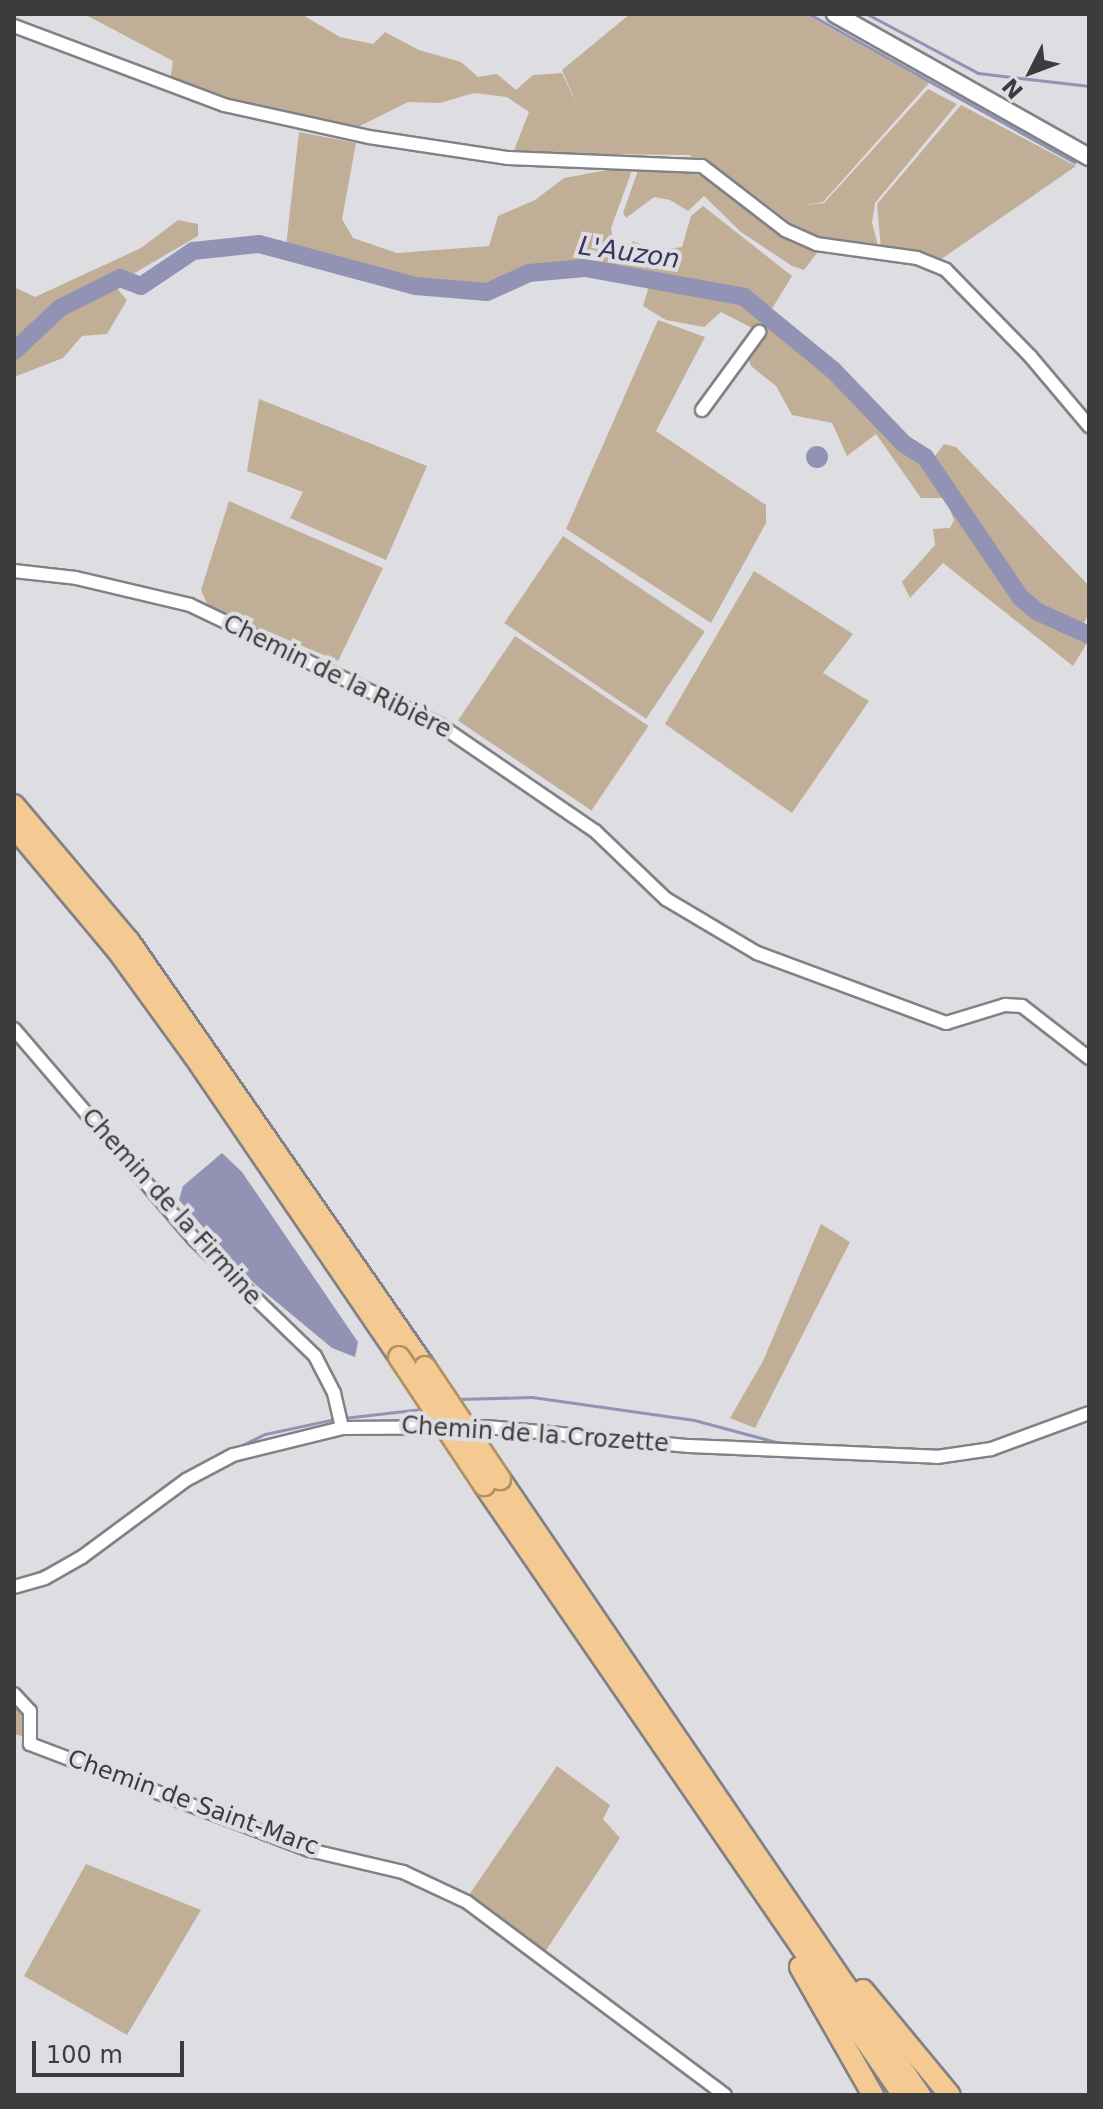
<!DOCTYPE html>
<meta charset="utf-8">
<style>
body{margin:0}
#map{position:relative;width:1103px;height:2109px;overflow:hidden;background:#dedee2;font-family:"DejaVu Sans",sans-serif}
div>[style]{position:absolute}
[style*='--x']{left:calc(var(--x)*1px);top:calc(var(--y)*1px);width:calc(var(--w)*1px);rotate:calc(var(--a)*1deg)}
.green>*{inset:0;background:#c1ae96;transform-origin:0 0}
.water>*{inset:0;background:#9293b4}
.round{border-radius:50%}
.stream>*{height:3px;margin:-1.5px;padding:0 1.5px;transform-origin:1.5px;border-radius:1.5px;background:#9293b4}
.river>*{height:18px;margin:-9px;padding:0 9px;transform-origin:9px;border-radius:9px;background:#9293b4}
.roads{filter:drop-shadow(2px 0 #828286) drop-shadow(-2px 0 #828286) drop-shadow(0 2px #828286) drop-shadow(0 -2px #828286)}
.minor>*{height:12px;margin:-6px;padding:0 6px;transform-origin:6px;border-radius:6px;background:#fff}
.secondary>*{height:16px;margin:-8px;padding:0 8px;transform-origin:8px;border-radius:8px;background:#fff}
.trunk>*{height:20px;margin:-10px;padding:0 10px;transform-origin:10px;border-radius:10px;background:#f4ca92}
.bridges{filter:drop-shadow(2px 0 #b29063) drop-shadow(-2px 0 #b29063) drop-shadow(0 2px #b29063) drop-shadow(0 -2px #b29063)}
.trunk-bridge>*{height:20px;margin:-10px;padding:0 10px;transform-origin:10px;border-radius:10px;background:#f4ca92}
span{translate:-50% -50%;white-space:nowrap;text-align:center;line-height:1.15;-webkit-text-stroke:8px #dedee2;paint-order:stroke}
.street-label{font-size:24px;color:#3c3c3e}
.water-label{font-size:26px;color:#383564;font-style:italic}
.frame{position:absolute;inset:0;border:16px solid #3c3c3e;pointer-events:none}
.north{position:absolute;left:991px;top:32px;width:80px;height:80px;-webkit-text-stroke:6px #dedee2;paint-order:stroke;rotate:228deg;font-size:22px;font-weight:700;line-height:32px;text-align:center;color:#3c3c3e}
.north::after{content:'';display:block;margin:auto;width:28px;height:36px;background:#3c3c3e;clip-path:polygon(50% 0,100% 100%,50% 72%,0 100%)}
.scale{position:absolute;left:32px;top:2041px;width:152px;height:36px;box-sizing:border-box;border:4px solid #3c3c3e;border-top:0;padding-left:10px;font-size:24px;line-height:28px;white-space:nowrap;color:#3c3c3e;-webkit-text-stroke:6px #dedee2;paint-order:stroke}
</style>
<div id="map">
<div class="green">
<i style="clip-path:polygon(84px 14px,301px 14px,340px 37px,373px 44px,385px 32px,419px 50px,461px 62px,478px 77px,497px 74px,516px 90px,533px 75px,562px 73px,578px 107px,562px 70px,630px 14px,805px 14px,929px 83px,823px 202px,803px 205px,824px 203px,928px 89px,957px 104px,875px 203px,872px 223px,879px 249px,840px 246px,808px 236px,745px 188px,689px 155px,513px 153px,529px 112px,507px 97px,474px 93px,440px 103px,408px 102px,358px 127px,322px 124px,231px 103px,170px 81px,173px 61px)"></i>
<i style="clip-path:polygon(961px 105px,1076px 166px,940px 260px,912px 251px,881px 249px,877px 204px)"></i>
<i style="clip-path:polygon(299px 132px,356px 143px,342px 219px,353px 238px,397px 253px,489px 246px,498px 216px,535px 200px,564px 178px,634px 165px,611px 228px,614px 246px,629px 250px,633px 241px,656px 251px,682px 247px,691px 216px,703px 206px,792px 276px,770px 312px,830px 362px,902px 442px,917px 447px,926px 457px,935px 456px,944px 444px,956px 447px,1089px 586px,1089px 614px,1078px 632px,1089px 640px,1073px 666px,943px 563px,910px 598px,902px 582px,935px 545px,933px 529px,950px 528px,954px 520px,945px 498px,921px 498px,876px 434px,847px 456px,832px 423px,792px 415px,776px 386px,751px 366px,746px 349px,754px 329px,721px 312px,704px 327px,666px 320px,643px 306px,652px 276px,586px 262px,528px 268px,487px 286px,417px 280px,286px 246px)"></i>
<i style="clip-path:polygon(640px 165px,683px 168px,701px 176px,776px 230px,817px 253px,804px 270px,792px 266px,741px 232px,704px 196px,688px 211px,670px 200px,654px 197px,626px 218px,623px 213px)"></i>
<i style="clip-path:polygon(178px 220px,198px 224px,198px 236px,114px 285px,127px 300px,107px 334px,82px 336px,63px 358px,14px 377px,14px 287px,35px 297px,141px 248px)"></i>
<i style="clip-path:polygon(658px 320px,705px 337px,656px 431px,766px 505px,766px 523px,711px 623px,566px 529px)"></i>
<i style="clip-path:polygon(259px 399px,427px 466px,386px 560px,290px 518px,303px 492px,247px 471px)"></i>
<i style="clip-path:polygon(229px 501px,383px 568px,338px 661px,208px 606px,201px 590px)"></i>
<i style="left:563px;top:536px;width:171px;height:105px;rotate:34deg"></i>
<i style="clip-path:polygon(754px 571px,853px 634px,823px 673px,869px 701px,792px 813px,665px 724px)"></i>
<i style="left:515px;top:636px;width:161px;height:102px;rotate:34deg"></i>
<i style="clip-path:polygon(821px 1224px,850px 1242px,755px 1428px,730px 1418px,763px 1361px)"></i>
<i style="clip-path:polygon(14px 1700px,28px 1710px,25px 1737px,14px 1734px)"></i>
<i style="clip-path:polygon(557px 1766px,610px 1805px,603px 1819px,620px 1838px,545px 1952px,469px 1895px)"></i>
<i style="clip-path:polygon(86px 1864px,201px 1910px,127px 2035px,24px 1976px)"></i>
</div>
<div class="water">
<i class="round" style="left:806px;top:446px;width:22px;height:22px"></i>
<i style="clip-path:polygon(222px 1153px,242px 1172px,358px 1342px,355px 1357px,332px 1348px,249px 1279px,179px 1200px,183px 1186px)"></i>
</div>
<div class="stream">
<i style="--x:809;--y:14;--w:304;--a:29.2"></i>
<i style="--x:867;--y:14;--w:126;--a:28"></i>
<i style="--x:978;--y:73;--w:112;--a:6.7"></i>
<i style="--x:457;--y:1399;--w:75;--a:-1.5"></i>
<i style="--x:532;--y:1397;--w:164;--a:8.1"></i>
<i style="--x:694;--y:1420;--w:85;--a:15"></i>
<i style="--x:776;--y:1442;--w:60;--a:4.8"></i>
<i style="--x:1066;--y:1415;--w:25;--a:-21"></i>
<i style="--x:343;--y:1418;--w:80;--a:-6.5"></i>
<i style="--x:236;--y:1448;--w:32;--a:-26"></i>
<i style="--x:265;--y:1434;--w:72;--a:-12.1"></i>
<i style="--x:908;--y:1450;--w:40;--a:0"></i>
<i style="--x:189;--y:1472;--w:21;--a:-29"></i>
<i style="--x:18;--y:1580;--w:45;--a:-22"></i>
<i style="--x:60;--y:1563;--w:115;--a:-35.1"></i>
</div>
<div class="river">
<i style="--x:14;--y:351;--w:63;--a:-43.1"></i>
<i style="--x:60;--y:308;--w:67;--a:-26.6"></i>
<i style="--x:120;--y:278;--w:22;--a:21"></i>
<i style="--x:141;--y:286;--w:63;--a:-33.9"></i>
<i style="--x:193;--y:251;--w:66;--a:-6.1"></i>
<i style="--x:259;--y:244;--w:163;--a:15"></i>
<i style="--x:416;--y:286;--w:71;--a:4.8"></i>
<i style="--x:487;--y:292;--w:46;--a:-24.3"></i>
<i style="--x:529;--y:273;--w:56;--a:-5.1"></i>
<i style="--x:585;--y:268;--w:162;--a:10.3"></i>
<i style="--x:744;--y:297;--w:115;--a:39.4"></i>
<i style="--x:833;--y:370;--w:103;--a:46.2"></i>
<i style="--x:904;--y:444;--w:25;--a:32"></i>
<i style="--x:925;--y:457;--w:169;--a:55.8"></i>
<i style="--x:1020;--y:597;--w:23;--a:40"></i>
<i style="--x:1038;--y:612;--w:56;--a:24.3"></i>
</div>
<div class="roads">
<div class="minor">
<i style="--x:14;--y:26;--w:224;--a:20.6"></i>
<i style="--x:224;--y:105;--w:148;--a:12.4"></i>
<i style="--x:369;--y:137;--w:141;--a:8.6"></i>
<i style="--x:508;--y:158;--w:194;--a:2.4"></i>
<i style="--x:702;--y:166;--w:105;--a:37.6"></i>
<i style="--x:785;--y:230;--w:34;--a:24"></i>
<i style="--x:816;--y:244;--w:102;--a:7.9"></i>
<i style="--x:917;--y:258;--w:31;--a:22"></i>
<i style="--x:946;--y:270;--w:120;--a:45.7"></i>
<i style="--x:1030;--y:356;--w:92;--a:49.9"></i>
<i style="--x:702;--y:410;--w:97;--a:-53.8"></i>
<i style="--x:14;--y:571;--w:62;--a:6.4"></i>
<i style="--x:76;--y:578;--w:117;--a:13.3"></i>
<i style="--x:190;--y:605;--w:277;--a:25.6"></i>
<i style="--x:440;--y:725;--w:188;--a:34.4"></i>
<i style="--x:595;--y:831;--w:98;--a:43.8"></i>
<i style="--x:666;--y:899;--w:106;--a:30.7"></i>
<i style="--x:757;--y:953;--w:202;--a:20.3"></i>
<i style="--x:946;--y:1023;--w:62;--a:-17"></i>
<i style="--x:1005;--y:1005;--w:17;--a:3"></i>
<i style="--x:1022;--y:1006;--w:85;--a:37.8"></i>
<i style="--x:14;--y:1029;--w:277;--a:49.4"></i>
<i style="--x:194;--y:1239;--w:168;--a:44"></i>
<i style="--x:315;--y:1356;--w:42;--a:62.8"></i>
<i style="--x:334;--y:1393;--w:36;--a:77"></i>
<i style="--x:14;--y:1587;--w:32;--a:-16"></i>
<i style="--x:45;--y:1578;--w:43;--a:-29.6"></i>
<i style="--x:82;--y:1557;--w:129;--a:-36.5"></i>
<i style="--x:186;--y:1480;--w:53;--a:-28"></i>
<i style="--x:233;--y:1455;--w:112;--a:-13.9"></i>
<i style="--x:342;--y:1428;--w:145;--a:-0.4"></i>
<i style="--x:487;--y:1427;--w:203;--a:5.4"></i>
<i style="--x:689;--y:1446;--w:248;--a:2.5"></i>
<i style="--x:937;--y:1457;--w:55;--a:-8.4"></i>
<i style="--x:991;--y:1449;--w:104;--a:-20.2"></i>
<i style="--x:14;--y:1694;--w:23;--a:47"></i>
<i style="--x:30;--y:1711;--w:33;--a:90"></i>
<i style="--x:30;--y:1744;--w:298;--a:20.8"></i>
<i style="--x:309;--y:1850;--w:97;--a:13.2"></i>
<i style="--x:403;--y:1872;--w:71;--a:25.1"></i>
<i style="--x:467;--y:1902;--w:322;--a:36.8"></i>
</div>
<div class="secondary">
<i style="--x:835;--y:14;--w:291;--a:29.4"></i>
</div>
<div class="trunk">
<i style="--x:14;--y:805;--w:178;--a:49.8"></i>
<i style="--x:129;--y:941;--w:519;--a:55.21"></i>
<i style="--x:14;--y:827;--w:160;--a:50.1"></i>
<i style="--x:117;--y:950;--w:131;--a:54"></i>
<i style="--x:194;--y:1056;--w:364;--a:55.7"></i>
<i style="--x:500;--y:1479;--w:746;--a:55.71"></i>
<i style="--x:484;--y:1485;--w:740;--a:55.52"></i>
<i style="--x:800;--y:1967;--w:147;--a:60.3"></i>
<i style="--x:863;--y:1990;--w:136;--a:50.4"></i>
</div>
</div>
<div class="bridges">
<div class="trunk-bridge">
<i style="--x:399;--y:1357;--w:154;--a:56.4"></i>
<i style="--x:425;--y:1367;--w:135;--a:56.2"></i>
</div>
</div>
<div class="street-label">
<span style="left:337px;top:677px;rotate:26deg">Chemin de la Ribière</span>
<span style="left:171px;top:1207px;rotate:48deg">Chemin de la Firmine</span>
<span style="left:535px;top:1435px;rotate:4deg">Chemin de la Crozette</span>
<span style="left:193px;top:1803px;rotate:20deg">Chemin de Saint-Marc</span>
</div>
<div class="water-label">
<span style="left:629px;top:253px;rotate:8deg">L'Auzon</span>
</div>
<div class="frame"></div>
<div class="north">N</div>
<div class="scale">100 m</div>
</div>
